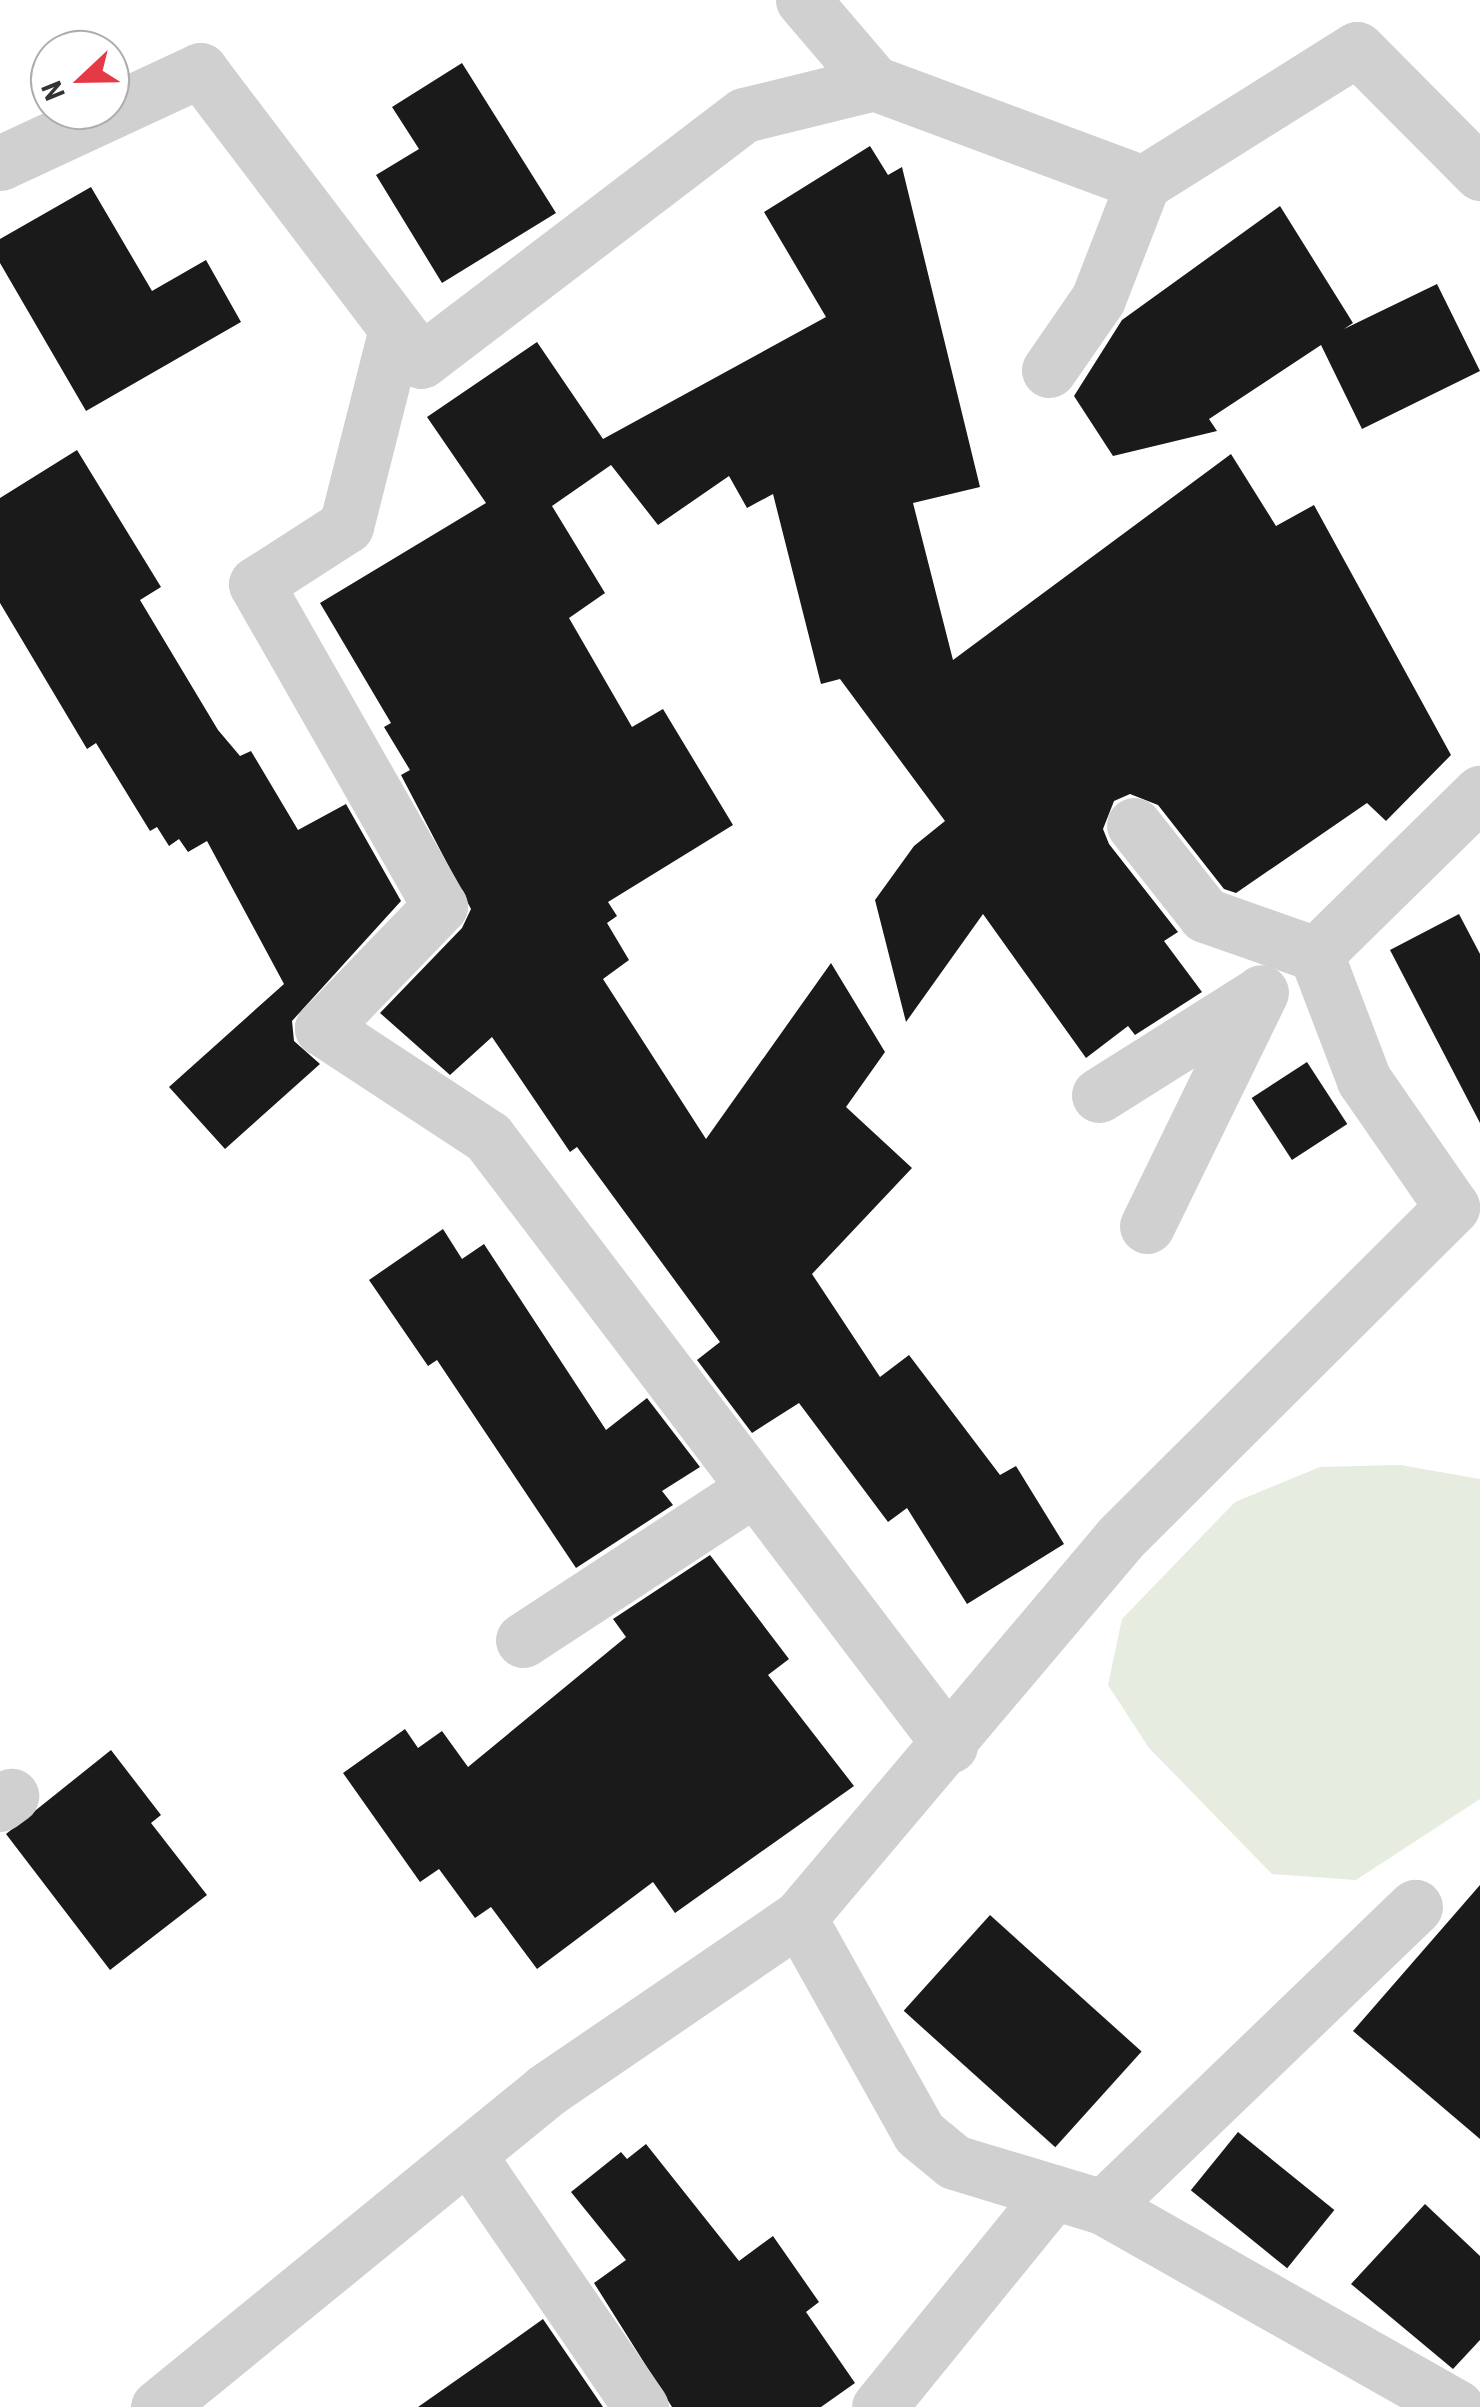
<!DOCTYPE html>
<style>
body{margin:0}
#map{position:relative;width:1480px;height:2407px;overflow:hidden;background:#fff;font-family:"Roboto Condensed",sans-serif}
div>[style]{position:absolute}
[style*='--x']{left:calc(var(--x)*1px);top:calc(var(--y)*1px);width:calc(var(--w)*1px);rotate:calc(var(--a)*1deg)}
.green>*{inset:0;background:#e6ecdf}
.building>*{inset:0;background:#1a1a1a;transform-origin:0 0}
.minor>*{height:55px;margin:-27.5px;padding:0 27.5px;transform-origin:27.5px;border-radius:27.5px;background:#d0d0d0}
span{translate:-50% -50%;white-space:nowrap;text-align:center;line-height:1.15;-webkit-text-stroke:10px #fff;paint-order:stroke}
.north{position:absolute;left:30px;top:30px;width:100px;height:100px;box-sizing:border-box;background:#fff;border:2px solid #adadad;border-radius:50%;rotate:248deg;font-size:28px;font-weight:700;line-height:40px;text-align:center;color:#333}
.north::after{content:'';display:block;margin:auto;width:35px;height:45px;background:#e63946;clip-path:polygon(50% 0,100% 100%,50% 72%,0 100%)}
</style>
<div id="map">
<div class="green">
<i style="clip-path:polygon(1400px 1465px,1480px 1479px,1480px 1799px,1356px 1880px,1272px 1874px,1149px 1748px,1108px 1685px,1122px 1619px,1235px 1502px,1320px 1467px)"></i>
</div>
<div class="building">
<i style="clip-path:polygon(462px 63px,556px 213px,442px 283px,376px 175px,419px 149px,392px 107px)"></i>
<i style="clip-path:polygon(870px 146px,888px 175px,902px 167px,980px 487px,913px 503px,953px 660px,1231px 454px,1276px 526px,1314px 505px,1451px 755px,1386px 821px,1367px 803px,1236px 893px,1224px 889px,1158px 805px,1130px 794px,1114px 801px,1103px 829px,1109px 844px,1178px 932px,1164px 941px,1202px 992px,1135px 1035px,1128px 1026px,1086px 1058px,983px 914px,906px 1022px,875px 900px,914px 846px,945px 821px,840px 679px,821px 684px,773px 494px,747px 508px,729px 476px,658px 525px,611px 465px,552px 506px,605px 593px,569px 618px,632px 727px,663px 709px,733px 825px,608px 902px,617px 916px,607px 923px,629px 960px,603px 979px,706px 1139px,831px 963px,885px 1052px,846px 1107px,912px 1168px,812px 1274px,880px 1377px,909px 1355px,1000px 1475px,1016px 1466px,1064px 1544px,967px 1604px,907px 1508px,888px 1522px,799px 1403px,752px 1433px,697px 1360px,720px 1342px,577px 1147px,570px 1152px,492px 1037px,450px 1075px,380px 1013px,462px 928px,471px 909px,401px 775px,410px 770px,384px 727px,391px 723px,320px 603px,486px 503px,427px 417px,537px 342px,603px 439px,826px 317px,764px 212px)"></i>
<i style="clip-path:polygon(91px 187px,152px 291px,206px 260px,241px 322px,86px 411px,0 263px,0 239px)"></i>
<i style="clip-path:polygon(1280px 206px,1353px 323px,1344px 329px,1437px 284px,1480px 371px,1362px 429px,1321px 345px,1209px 419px,1217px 431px,1113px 456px,1074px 396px,1122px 320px)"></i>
<i style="clip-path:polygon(77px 450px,161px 587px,140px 600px,218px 730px,240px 756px,251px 751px,298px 830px,346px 804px,401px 901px,292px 1021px,294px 1041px,320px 1064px,225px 1149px,169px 1087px,284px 984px,207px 841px,188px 852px,179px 839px,169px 846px,157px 827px,150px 831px,96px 743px,87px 749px,0 603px,0 498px)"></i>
<i style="clip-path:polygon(1459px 914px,1480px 954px,1480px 1123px,1390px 950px)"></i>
<i style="left:1307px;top:1062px;width:74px;height:66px;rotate:57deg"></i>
<i style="clip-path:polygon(443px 1229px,462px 1259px,484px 1244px,606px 1430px,647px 1398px,700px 1467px,662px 1491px,673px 1505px,576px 1568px,437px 1360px,428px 1366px,369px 1280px)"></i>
<i style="clip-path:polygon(710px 1555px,789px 1659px,768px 1675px,854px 1786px,675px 1913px,653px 1882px,537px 1969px,491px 1907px,475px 1918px,439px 1869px,420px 1882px,343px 1773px,405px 1729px,418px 1748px,442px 1731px,468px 1767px,626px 1637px,613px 1619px)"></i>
<i style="clip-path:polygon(111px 1750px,161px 1815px,151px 1823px,207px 1895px,110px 1970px,6px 1834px)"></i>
<i style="clip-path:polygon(1480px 1885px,1480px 2139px,1353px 2031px)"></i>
<i style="left:990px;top:1915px;width:204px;height:129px;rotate:42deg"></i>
<i style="left:1238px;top:2132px;width:124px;height:75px;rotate:39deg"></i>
<i style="clip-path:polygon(646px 2144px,739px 2261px,773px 2236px,819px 2302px,806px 2312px,855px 2383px,821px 2407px,672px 2407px,594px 2283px,626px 2260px,571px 2192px,621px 2152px,627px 2159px)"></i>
<i style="clip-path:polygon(1425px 2204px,1480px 2256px,1480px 2340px,1453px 2369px,1351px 2284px)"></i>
<i style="clip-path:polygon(543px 2319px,603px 2407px,418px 2407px,498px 2351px)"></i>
</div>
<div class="minor">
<i style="--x:803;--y:0;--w:109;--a:49.5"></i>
<i style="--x:0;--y:163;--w:221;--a:-24.9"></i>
<i style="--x:200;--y:70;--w:365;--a:52.8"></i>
<i style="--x:421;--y:361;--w:406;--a:-37.3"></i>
<i style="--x:744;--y:115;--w:134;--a:-13.8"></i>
<i style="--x:874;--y:83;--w:287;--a:20.4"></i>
<i style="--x:1143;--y:183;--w:252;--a:-32.1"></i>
<i style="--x:1357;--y:49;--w:175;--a:45.2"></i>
<i style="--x:396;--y:329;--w:203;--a:104.2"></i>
<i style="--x:346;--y:526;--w:107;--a:147.2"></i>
<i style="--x:256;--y:584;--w:371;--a:60.3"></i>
<i style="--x:440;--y:906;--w:170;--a:134"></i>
<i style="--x:322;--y:1028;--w:199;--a:33.3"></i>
<i style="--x:488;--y:1137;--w:764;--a:52.77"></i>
<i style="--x:1049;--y:370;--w:86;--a:-55.4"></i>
<i style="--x:1098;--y:299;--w:124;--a:-68.8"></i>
<i style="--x:1134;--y:825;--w:115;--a:51.7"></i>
<i style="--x:1205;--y:915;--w:118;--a:19.4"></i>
<i style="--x:1099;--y:1095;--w:186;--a:-32.2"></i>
<i style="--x:1147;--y:1226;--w:260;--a:-64"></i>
<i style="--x:523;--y:1640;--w:277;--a:-33.2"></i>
<i style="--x:0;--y:1804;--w:14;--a:-36"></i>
<i style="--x:799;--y:1918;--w:246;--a:60.8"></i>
<i style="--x:919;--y:2133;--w:45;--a:39.6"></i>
<i style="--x:954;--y:2162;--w:156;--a:16.8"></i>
<i style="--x:1103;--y:2207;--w:406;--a:29.5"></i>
<i style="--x:471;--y:2159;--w:301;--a:55.6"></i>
<i style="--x:1103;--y:2207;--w:433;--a:-43.9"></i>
<i style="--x:158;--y:2407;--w:500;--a:-39.2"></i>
<i style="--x:545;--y:2091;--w:307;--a:-34.3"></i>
<i style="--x:799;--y:1918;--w:497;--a:-49.8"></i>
<i style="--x:1120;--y:1538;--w:469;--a:-44.9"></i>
<i style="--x:1452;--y:1207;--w:155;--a:-124.7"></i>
<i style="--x:1364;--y:1080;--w:135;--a:-110.9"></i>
<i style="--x:1316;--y:954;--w:230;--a:-44.5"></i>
<i style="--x:879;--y:2407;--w:277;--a:-50.9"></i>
</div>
<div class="north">N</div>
</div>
